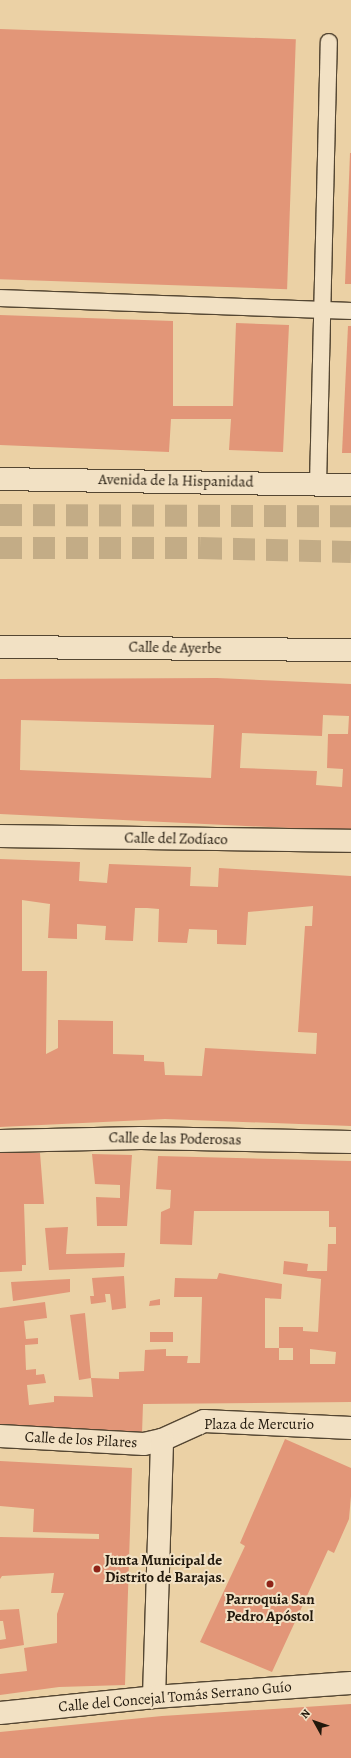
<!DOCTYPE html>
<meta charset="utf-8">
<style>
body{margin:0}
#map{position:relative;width:351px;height:1758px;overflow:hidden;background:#ebd1a5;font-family:Alegreya,serif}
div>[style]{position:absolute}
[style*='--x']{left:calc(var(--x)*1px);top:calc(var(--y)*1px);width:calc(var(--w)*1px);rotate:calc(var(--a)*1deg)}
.building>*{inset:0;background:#e29678;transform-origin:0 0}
.highway-tunnel>*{height:22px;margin-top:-11px;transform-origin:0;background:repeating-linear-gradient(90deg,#c3ac86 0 22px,transparent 0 33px)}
.roads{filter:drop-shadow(1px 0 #544632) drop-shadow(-1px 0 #544632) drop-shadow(0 1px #544632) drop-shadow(0 -1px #544632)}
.lane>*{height:16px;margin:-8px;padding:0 8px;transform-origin:8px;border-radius:8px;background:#f2e1c4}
.street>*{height:22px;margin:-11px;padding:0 11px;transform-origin:11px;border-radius:11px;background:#f2e1c4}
.secondary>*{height:22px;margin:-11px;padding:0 11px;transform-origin:11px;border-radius:11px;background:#f2e1c4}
.dots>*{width:11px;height:11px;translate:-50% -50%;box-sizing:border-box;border:2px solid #f2e1c4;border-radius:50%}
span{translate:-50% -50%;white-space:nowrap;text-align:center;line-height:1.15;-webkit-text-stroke:4px #f2e1c4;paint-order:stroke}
.street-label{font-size:15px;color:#21180c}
.poi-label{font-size:15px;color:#21180c;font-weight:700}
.left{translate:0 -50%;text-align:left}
.north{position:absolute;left:295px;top:1702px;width:40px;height:40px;-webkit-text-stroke:3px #f2e1c4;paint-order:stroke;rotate:310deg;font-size:11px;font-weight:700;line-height:16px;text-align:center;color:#21180c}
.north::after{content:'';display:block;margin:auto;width:14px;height:18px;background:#21180c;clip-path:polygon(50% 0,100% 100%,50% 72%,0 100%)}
</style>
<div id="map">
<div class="building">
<i style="left:0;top:29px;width:296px;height:250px;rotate:2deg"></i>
<i style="clip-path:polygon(350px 153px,351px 153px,351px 284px,345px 284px)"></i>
<i style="clip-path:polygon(0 315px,173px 321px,173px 406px,233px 406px,236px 323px,289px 325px,283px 452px,229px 450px,231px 419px,171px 419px,169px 452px,0 445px)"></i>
<i style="clip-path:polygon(348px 326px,351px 326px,351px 453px,342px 453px)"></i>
<i style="clip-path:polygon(evenodd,217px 678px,351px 684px,351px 831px,0 814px,0 679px,217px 678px,323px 715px,349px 716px,348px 734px,328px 734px,327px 768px,343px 769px,342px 787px,316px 785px,317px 771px,240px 768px,242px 733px,322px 736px,323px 715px,217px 678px,21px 720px,214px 725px,211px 778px,20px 770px,21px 720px)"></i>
<i style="clip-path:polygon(evenodd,0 859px,80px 862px,79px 881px,107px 883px,109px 864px,191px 867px,190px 886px,218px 887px,219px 868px,351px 876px,351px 1126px,165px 1119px,0 1127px,0 859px,22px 900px,50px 904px,48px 938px,77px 939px,77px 924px,106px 926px,105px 940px,133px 941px,135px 908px,147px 908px,159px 909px,158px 942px,187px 943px,189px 929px,217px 930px,217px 944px,246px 945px,248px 912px,313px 906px,312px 926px,305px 926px,298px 1032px,317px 1033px,316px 1054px,205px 1048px,202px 1076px,165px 1075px,164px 1062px,144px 1061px,144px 1055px,113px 1054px,113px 1021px,58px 1020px,58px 1048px,46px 1054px,47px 971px,22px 971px,22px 900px)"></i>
<i style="clip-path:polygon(0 1153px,40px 1153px,44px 1204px,24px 1204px,26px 1265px,22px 1265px,22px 1271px,0 1272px)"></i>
<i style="clip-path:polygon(92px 1154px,132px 1155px,127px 1226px,97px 1226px,96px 1197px,120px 1198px,120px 1185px,95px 1184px)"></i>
<i style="clip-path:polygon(evenodd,158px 1156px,351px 1161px,351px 1402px,143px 1404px,142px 1434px,0 1429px,0 1308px,45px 1302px,47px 1318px,24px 1321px,26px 1339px,38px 1338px,38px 1344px,25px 1345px,26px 1370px,36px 1369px,36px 1375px,44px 1374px,46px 1383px,27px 1385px,29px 1405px,54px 1402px,54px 1396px,93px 1397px,91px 1378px,119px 1379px,119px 1372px,144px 1371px,145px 1350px,166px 1349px,166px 1356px,188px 1356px,187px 1363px,200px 1363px,202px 1297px,174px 1297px,175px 1278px,217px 1279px,219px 1273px,282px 1284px,281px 1299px,265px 1298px,265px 1348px,279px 1348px,279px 1360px,293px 1360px,293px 1348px,279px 1348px,279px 1327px,303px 1327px,303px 1331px,318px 1332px,321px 1279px,283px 1274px,284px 1261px,308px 1264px,307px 1271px,327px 1271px,328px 1244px,336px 1244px,336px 1227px,329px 1227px,329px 1211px,194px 1211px,192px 1245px,160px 1244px,161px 1212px,170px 1208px,171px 1190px,156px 1189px,158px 1156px,310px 1349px,336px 1352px,335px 1364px,310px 1364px,310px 1349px)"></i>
<i style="clip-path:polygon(68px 1227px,66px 1254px,125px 1253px,124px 1267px,49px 1270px,45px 1228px)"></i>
<i style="clip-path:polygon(124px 1276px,126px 1308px,112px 1310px,110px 1294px,105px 1294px,106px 1302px,91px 1304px,90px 1296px,94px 1296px,92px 1278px)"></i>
<i style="clip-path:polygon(70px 1279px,70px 1292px,13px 1301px,11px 1282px)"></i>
<i style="clip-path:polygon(160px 1299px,160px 1305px,149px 1306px,150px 1301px)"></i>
<i style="clip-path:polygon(85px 1313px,91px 1378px,79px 1380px,70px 1315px)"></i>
<i style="left:150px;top:1332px;width:23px;height:10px"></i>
<i style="clip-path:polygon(285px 1439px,351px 1468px,351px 1496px,349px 1519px,334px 1553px,328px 1550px,272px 1672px,200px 1642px,245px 1546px,240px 1543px)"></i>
<i style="clip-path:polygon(0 1461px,132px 1468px,125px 1685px,59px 1687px,0 1695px,0 1674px,27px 1671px,24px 1648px,57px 1643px,57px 1614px,64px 1593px,51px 1593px,54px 1573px,2px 1576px,0 1579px,0 1537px,99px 1539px,99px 1534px,33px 1532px,34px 1509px,0 1506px)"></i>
<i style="clip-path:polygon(19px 1609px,24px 1645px,0 1649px,0 1640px,6px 1639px,3px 1621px,0 1621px,0 1610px)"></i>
<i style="clip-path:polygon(351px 1704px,351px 1758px,0 1758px,0 1732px,162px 1716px)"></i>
</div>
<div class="highway-tunnel">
<i style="--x:0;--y:515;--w:351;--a:0.2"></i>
<i style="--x:0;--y:548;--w:200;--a:0"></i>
<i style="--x:200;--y:548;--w:151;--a:1.5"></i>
</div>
<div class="roads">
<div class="lane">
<i style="--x:0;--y:298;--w:351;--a:2.1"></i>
<i style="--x:318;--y:484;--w:442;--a:-88.6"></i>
</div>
<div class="street">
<i style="--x:0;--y:647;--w:351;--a:0.5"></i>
<i style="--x:0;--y:836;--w:351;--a:0.8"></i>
<i style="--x:0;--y:1141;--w:141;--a:-1.2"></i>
<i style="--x:141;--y:1138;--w:210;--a:1.1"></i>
<i style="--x:0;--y:1436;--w:144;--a:3.2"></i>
<i style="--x:144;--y:1444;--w:18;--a:-13"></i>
<i style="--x:162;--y:1440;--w:46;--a:-24.3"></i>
<i style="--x:204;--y:1421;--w:147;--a:2.7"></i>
<i style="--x:154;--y:1697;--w:257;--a:-88.2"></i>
<i style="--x:0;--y:1713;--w:155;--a:-5.9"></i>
<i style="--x:154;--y:1697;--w:197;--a:-4.1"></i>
</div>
<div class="secondary">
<i style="--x:0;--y:479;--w:351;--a:1"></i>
</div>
</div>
<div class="dots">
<i style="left:97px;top:1569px;background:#8f2418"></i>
<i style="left:270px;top:1584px;background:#8f2418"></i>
</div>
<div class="street-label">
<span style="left:176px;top:481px;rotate:1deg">Avenida de la Hispanidad</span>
<span style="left:175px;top:648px;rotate:1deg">Calle de Ayerbe</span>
<span style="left:176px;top:839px;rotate:1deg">Calle del Zodíaco</span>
<span style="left:175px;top:1139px;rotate:1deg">Calle de las Poderosas</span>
<span style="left:259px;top:1425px">Plaza de Mercurio</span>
<span style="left:81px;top:1440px;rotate:3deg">Calle de los Pilares</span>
<span style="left:175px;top:1697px;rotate:-5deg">Calle del Concejal Tomás Serrano Guío</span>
</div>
<div class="poi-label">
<span class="left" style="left:105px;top:1569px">Junta Municipal de<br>Distrito de Barajas.</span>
<span style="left:270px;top:1608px">Parroquia San<br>Pedro Apóstol</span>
</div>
<div class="north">N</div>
</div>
